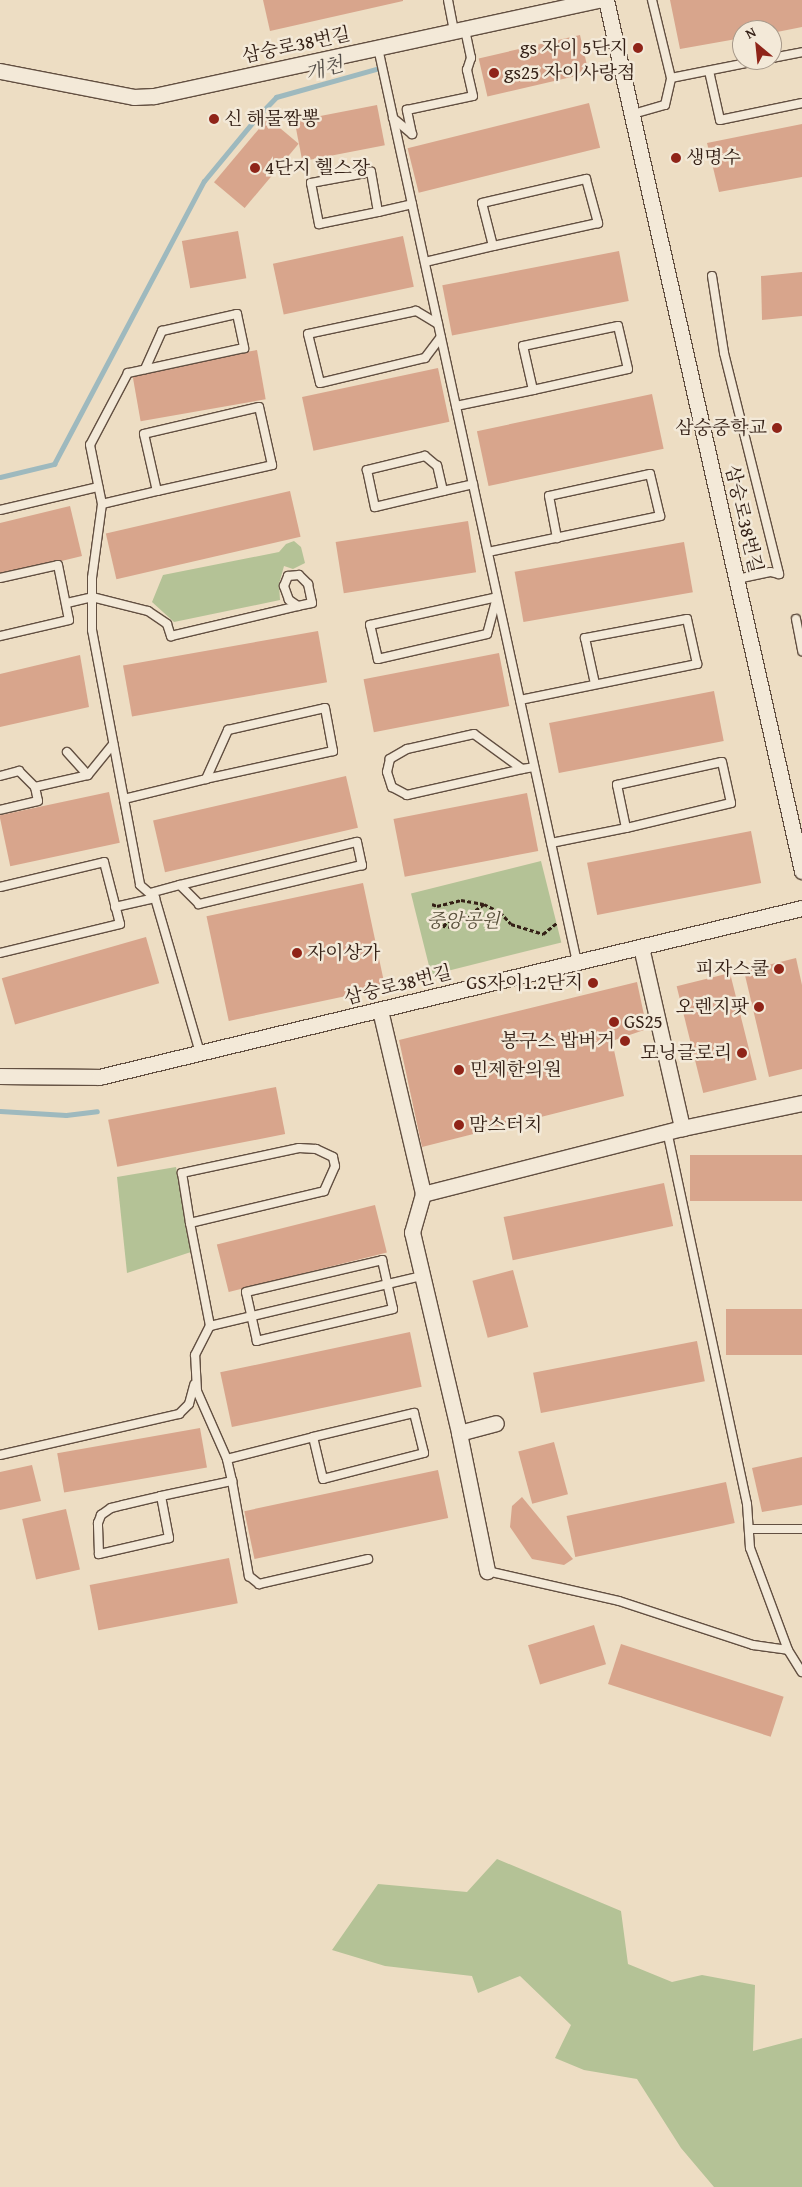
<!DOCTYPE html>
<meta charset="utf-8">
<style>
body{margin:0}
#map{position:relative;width:802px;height:2187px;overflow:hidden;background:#edddc3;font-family:"Gentium Book Plus","Noto Serif KR",serif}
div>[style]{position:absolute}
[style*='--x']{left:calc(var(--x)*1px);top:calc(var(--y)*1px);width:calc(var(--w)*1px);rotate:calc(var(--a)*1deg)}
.green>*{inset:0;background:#b4c296;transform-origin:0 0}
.stream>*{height:5px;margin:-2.5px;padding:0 2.5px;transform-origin:2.5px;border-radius:2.5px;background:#9eb9be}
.building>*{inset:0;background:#d8a58c;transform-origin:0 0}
.path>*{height:3px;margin-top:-1.5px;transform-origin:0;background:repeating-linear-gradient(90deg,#342016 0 4px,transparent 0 6.5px)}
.roads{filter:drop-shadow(1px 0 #624f41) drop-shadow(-1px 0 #624f41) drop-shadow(0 1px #624f41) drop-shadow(0 -1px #624f41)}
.service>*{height:8px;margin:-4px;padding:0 4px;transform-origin:4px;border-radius:4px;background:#f3e9d8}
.minor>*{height:15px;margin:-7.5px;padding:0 7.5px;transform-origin:7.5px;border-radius:7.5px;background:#f3e9d8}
.dots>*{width:14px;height:14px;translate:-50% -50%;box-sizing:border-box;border:2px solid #f3e9d8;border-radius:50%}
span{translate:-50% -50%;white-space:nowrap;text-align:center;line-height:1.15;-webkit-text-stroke:5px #f3e9d8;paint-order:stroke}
.street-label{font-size:19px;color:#342016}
.poi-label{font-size:19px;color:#342016}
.right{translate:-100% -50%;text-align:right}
.left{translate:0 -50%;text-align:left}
.park-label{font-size:19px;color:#5a513c;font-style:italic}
.water-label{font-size:20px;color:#544e48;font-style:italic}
.north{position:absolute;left:732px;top:20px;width:50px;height:50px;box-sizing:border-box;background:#f3e9d8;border:1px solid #a7998a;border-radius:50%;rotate:332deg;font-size:14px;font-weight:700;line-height:20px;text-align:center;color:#342016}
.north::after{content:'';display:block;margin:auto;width:18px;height:22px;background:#8f2418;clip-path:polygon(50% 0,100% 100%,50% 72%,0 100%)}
</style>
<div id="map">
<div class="green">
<i style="clip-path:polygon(294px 541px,301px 547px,305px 563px,293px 569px,284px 566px,279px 584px,280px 600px,174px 622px,152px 602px,163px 575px,279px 552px,286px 544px)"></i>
<i style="left:541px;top:861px;width:84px;height:134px;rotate:76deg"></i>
<i style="clip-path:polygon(176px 1167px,191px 1252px,127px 1273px,117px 1177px)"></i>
<i style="clip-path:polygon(497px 1859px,621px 1911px,628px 1964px,672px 1982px,702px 1975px,755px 1985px,753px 2051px,802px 2038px,802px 2187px,714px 2187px,681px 2148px,637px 2079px,584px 2070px,555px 2058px,571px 2025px,520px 1976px,478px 1993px,472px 1976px,385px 1966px,332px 1950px,378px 1884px,467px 1892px)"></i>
</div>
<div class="stream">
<i style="--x:0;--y:477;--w:56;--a:-13.5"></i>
<i style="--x:54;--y:464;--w:320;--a:-62.1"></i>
<i style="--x:204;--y:181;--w:83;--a:-50.4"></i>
<i style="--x:257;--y:117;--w:28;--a:-46"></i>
<i style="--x:276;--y:97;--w:107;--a:-15.7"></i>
<i style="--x:0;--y:1111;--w:66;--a:3.5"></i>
<i style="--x:66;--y:1115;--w:31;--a:-7"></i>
</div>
<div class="building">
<i style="clip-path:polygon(263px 0,403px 0,403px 1px,270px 31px)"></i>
<i style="clip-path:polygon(670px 0,802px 0,802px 27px,772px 33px,772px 30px,742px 30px,742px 38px,680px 49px)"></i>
<i style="left:580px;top:35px;width:39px;height:104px;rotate:77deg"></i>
<i style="left:589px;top:103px;width:46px;height:187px;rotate:76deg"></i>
<i style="left:377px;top:105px;width:41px;height:84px;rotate:79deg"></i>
<i style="left:268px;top:118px;width:40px;height:84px;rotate:40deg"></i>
<i style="clip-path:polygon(802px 124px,802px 177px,719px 192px,707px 143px)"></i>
<i style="left:238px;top:231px;width:48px;height:57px;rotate:80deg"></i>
<i style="left:403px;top:236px;width:52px;height:133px;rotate:78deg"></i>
<i style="left:619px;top:251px;width:51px;height:180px;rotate:79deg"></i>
<i style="clip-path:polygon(802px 272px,802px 316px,762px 320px,761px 276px)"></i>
<i style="left:257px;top:350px;width:50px;height:127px;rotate:80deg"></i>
<i style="left:438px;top:368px;width:55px;height:139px;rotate:78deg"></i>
<i style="left:652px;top:394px;width:56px;height:179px;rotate:78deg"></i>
<i style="left:290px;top:491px;width:47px;height:189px;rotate:77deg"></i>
<i style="clip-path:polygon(70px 506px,82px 556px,0 576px,0 523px)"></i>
<i style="left:468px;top:521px;width:52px;height:134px;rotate:81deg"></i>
<i style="left:684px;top:542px;width:51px;height:172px;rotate:80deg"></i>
<i style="left:318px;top:631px;width:52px;height:198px;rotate:80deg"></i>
<i style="left:499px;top:653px;width:54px;height:138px;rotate:79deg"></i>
<i style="clip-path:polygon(80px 655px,89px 707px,0 727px,0 674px)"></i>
<i style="left:714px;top:691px;width:51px;height:168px;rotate:79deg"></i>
<i style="left:346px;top:776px;width:53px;height:198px;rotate:77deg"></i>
<i style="left:109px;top:792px;width:52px;height:112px;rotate:78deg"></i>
<i style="left:527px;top:793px;width:59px;height:136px;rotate:79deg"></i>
<i style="left:751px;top:831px;width:53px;height:167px;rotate:79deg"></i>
<i style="left:363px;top:883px;width:107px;height:160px;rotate:78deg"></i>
<i style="left:146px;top:937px;width:48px;height:150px;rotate:74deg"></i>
<i style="clip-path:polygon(796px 958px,802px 985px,802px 1069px,769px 1077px,744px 971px)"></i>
<i style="left:730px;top:973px;width:110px;height:55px;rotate:76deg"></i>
<i style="clip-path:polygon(637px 982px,647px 1029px,612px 1041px,624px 1096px,422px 1147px,399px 1040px)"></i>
<i style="left:276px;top:1087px;width:48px;height:171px;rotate:79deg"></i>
<i style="left:802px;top:1155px;width:46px;height:112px;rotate:90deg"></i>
<i style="left:664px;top:1183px;width:44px;height:164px;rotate:78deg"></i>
<i style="left:375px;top:1205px;width:49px;height:163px;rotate:76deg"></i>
<i style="left:513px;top:1270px;width:59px;height:42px;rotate:75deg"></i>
<i style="left:802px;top:1309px;width:46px;height:76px;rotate:90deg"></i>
<i style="left:410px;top:1332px;width:56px;height:194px;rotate:78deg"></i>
<i style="left:697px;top:1341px;width:41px;height:167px;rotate:79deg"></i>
<i style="left:200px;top:1428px;width:40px;height:145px;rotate:80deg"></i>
<i style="left:554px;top:1442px;width:54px;height:37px;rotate:75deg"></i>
<i style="clip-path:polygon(802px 1457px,802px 1505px,762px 1512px,752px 1468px)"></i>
<i style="clip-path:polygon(32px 1465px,41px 1501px,0 1510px,0 1472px)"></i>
<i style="left:438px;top:1470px;width:49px;height:198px;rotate:78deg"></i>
<i style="left:726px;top:1482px;width:42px;height:163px;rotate:78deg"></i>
<i style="clip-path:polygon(522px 1497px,573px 1559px,564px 1565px,532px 1559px,510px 1527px,512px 1506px)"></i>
<i style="left:66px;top:1509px;width:62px;height:45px;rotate:77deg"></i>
<i style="left:229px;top:1558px;width:46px;height:142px;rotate:79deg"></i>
<i style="left:594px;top:1625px;width:41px;height:69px;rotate:73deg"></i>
<i style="left:621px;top:1644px;width:171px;height:42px;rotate:18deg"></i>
</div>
<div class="path">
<i style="--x:432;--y:904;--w:5;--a:22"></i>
<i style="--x:437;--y:906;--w:25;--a:-14"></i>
<i style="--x:461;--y:900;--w:23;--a:10"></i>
<i style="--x:484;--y:904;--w:39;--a:144"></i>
<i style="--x:452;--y:927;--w:9;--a:-174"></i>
<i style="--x:443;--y:926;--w:9;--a:-41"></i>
<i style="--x:484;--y:904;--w:18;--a:27"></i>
<i style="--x:500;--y:912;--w:16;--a:47"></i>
<i style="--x:511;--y:924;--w:34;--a:17"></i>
<i style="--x:543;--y:934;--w:19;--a:-39"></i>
</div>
<div class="roads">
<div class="service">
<i style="--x:448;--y:0;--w:32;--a:79"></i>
<i style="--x:652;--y:0;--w:80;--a:76.3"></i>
<i style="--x:378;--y:48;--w:935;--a:77.72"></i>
<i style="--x:772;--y:58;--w:31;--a:-11"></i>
<i style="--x:709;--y:71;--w:50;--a:77.3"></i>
<i style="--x:720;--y:120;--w:84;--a:-11.7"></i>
<i style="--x:633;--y:114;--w:33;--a:-16"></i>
<i style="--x:665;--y:105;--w:28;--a:-77"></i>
<i style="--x:671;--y:78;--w:93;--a:-11.2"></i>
<i style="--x:393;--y:118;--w:25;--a:40"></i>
<i style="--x:412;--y:134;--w:25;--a:-102"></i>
<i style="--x:407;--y:110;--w:67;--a:-12"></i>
<i style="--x:473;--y:96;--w:27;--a:-103"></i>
<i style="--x:467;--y:70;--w:13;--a:-72"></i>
<i style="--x:471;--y:58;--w:30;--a:-102"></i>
<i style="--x:378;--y:212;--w:41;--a:-99.9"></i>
<i style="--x:371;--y:172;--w:61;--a:169.6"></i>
<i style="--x:311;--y:183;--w:42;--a:79"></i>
<i style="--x:319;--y:224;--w:60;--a:-11.5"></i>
<i style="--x:378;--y:212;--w:35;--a:-13"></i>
<i style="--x:425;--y:262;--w:70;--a:-13.2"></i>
<i style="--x:493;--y:246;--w:44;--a:-104.3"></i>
<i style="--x:482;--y:203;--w:107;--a:-13"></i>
<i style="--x:586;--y:179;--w:46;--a:74.7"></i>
<i style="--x:598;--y:223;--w:107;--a:167.6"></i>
<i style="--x:712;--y:276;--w:78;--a:81.1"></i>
<i style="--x:724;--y:353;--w:228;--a:76"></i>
<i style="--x:779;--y:574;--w:9;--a:-167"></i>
<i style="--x:770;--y:572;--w:35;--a:168"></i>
<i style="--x:438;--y:324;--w:26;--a:-149"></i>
<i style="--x:416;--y:311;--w:110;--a:168"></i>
<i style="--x:308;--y:334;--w:50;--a:76.2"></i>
<i style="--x:320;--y:383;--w:108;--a:-13.4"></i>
<i style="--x:425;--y:358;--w:26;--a:-53"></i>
<i style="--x:145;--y:369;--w:42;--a:-65.9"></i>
<i style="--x:162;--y:331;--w:77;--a:-12.8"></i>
<i style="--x:237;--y:314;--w:35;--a:78"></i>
<i style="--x:244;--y:348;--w:119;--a:167.8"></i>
<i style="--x:128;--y:373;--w:81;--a:117.8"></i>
<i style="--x:90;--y:445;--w:60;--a:78.5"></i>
<i style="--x:102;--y:504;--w:75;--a:97.7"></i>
<i style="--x:92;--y:578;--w:52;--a:90"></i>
<i style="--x:92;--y:630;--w:259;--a:79.3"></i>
<i style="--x:140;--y:885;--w:20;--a:41"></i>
<i style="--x:155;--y:898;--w:161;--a:73.8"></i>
<i style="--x:456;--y:406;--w:79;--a:-11.7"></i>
<i style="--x:533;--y:390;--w:97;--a:-12.5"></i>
<i style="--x:628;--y:369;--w:44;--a:-103.1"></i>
<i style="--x:618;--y:326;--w:97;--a:168.1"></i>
<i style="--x:523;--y:346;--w:45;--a:77.2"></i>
<i style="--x:443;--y:491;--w:26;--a:-103"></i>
<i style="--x:437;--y:466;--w:16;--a:-140"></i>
<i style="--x:425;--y:456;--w:60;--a:166.4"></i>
<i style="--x:367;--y:470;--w:38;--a:78"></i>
<i style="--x:375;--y:507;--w:70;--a:-13.2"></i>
<i style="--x:443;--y:491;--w:31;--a:-13"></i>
<i style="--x:102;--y:504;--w:57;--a:-13.3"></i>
<i style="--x:157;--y:491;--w:118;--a:-12.7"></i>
<i style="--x:272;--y:465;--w:59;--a:-102.6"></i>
<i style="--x:259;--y:407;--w:118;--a:166.8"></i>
<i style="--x:144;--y:434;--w:58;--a:77.2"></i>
<i style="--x:0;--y:510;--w:101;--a:-13.2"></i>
<i style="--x:488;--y:552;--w:176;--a:-11.8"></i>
<i style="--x:660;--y:516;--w:43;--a:-103.4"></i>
<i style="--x:650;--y:474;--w:103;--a:167.7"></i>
<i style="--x:549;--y:496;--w:43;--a:79.2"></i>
<i style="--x:0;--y:578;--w:59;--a:-12.6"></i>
<i style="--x:58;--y:565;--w:56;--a:78.7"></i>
<i style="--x:69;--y:620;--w:71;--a:166.9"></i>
<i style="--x:497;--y:597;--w:38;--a:105"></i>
<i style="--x:487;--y:634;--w:112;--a:167.1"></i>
<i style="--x:378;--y:659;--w:35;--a:-103"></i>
<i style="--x:370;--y:625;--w:130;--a:-12.4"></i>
<i style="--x:67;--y:603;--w:26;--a:-13"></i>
<i style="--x:92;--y:597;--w:58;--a:14"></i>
<i style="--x:148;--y:611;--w:23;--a:34"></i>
<i style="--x:167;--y:624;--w:13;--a:72"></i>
<i style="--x:171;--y:636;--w:130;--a:-13.3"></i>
<i style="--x:298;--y:606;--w:11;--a:-146"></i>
<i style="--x:289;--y:600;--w:15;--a:-110"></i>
<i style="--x:284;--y:586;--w:11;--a:-68"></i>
<i style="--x:288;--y:576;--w:11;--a:-5"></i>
<i style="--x:299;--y:575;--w:13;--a:45"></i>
<i style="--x:308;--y:584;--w:19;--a:78"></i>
<i style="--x:312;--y:603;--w:14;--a:168"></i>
<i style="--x:796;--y:619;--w:33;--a:79"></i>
<i style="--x:520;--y:700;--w:181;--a:-11.5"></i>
<i style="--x:697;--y:664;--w:46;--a:-102.5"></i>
<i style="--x:687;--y:619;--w:104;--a:169.4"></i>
<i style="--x:585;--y:638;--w:47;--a:77.7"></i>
<i style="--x:67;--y:752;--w:31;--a:48"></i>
<i style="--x:88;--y:775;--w:40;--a:-51"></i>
<i style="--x:522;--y:769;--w:59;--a:-143.9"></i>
<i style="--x:474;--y:734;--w:69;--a:167.4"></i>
<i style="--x:407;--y:749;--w:20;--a:150"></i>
<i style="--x:390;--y:759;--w:13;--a:103"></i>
<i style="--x:387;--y:772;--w:16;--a:72"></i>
<i style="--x:392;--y:787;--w:17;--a:28"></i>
<i style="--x:407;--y:795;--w:118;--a:-12.7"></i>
<i style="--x:522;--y:769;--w:12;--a:-9"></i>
<i style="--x:0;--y:776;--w:20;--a:-15"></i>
<i style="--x:19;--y:771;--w:23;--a:45"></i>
<i style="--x:35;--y:787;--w:14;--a:78"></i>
<i style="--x:38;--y:801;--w:39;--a:167"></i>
<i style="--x:35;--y:787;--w:54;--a:-12.8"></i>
<i style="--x:124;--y:799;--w:84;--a:-13.7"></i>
<i style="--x:206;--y:779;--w:54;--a:-65.8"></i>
<i style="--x:228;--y:730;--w:99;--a:-12.8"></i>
<i style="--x:325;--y:708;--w:44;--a:79.5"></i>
<i style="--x:333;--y:751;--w:130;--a:167.6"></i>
<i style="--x:551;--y:843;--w:76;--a:-11.3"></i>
<i style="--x:626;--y:828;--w:44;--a:-101.8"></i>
<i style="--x:617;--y:785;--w:107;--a:-12.4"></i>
<i style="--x:722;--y:762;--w:42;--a:77.6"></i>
<i style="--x:731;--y:803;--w:108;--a:166.6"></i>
<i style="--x:0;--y:887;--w:107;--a:-13.5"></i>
<i style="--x:104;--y:862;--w:64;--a:75.5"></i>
<i style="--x:120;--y:924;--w:123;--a:166.4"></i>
<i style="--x:150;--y:893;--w:31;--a:-15"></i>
<i style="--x:180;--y:885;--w:182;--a:-13.7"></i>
<i style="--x:357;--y:842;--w:24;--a:78"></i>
<i style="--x:362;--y:865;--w:168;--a:166.5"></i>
<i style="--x:199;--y:904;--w:27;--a:-135"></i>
<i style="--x:115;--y:907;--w:41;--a:-12.7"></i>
<i style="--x:190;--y:1223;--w:138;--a:-13.4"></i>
<i style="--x:324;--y:1191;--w:27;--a:-66"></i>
<i style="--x:335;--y:1166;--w:9;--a:-103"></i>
<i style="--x:333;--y:1157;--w:19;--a:-155"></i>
<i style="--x:316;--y:1149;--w:17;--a:-177"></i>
<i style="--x:299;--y:1148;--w:120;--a:167.9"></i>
<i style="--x:182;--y:1173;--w:51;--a:80.9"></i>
<i style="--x:190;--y:1223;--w:105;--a:79"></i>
<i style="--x:210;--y:1326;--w:218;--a:-13.3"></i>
<i style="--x:382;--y:1260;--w:50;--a:77.3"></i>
<i style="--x:393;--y:1309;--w:140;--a:166.8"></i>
<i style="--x:257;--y:1341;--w:50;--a:-102.7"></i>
<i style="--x:246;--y:1292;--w:140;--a:-13.2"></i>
<i style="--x:0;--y:1455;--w:184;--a:-12.9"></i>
<i style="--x:179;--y:1414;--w:14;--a:-45"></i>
<i style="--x:189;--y:1404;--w:20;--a:-75"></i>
<i style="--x:227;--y:1459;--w:89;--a:-14.3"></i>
<i style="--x:313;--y:1437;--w:104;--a:-13.4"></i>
<i style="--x:414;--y:1413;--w:41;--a:76"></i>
<i style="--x:424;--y:1453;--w:104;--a:165.6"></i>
<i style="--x:323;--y:1479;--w:43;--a:-103.4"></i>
<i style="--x:232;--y:1481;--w:97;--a:79.9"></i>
<i style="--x:249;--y:1576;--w:13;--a:39"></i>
<i style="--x:259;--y:1584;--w:112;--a:-12.9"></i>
<i style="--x:161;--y:1496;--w:43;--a:79.2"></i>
<i style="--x:169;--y:1538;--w:72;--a:167.1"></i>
<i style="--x:99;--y:1554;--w:31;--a:-92"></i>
<i style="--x:98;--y:1523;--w:9;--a:-69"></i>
<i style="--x:101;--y:1515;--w:12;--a:-35"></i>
<i style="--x:111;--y:1508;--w:12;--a:-14"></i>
<i style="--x:123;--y:1505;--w:39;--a:-13"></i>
<i style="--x:161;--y:1496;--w:73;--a:-11.9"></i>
<i style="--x:232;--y:1481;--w:23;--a:-103"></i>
<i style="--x:227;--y:1459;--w:74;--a:-113.8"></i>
<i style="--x:197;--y:1391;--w:36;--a:-93"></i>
<i style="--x:195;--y:1355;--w:33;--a:-63"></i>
<i style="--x:750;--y:1529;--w:52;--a:0"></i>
<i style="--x:487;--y:1571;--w:135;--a:12.8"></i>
<i style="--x:619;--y:1601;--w:141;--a:18.2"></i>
<i style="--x:753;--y:1645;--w:35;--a:8"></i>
<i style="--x:788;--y:1650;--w:109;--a:-110.4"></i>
<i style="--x:750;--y:1548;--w:44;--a:-93.9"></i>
<i style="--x:747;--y:1504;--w:381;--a:-102.1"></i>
<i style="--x:788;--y:1650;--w:26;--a:58"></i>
</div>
<div class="minor">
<i style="--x:606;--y:0;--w:893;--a:77.32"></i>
<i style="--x:0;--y:71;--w:136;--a:11"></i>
<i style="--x:134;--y:97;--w:20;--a:-3"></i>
<i style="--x:154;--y:96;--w:455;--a:-12.2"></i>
<i style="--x:641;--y:947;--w:186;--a:77.2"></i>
<i style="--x:380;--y:1010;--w:189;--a:76.8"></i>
<i style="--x:423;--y:1194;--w:267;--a:-14.3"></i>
<i style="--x:682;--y:1128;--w:123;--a:-11.8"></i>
<i style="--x:0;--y:1076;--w:99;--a:0.6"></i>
<i style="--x:99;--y:1077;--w:723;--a:-13.52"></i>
<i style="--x:423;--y:1194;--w:40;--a:106"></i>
<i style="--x:412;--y:1232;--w:206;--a:76.8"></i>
<i style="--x:459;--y:1433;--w:141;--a:78.5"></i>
<i style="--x:459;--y:1433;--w:38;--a:-15"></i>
</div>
</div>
<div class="dots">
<i style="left:638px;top:48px;background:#8f2418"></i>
<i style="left:494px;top:73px;background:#8f2418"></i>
<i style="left:214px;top:119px;background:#8f2418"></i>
<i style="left:676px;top:158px;background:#8f2418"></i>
<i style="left:255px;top:168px;background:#8f2418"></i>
<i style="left:777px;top:428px;background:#8f2418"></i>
<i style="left:297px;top:953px;background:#8f2418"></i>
<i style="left:779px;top:969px;background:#8f2418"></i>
<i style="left:593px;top:983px;background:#8f2418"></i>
<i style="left:759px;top:1007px;background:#8f2418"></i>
<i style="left:614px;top:1022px;background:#8f2418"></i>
<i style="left:625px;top:1041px;background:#8f2418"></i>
<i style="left:742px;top:1053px;background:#8f2418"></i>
<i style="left:459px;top:1070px;background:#8f2418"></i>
<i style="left:459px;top:1125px;background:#8f2418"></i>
</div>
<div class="street-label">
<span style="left:296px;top:45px;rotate:-12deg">삼숭로38번길</span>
<span style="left:744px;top:519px;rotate:77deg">삼숭로38번길</span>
<span style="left:398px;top:985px;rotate:-14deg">삼숭로38번길</span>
</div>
<div class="poi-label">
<span class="right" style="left:628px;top:48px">gs 자이 5단지</span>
<span class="left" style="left:504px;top:73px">gs25 자이사랑점</span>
<span class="left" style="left:224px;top:119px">신 해물짬뽕</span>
<span class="left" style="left:686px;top:158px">생명수</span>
<span class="left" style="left:265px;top:168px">4단지 헬스장</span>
<span class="right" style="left:767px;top:428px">삼숭중학교</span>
<span class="left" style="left:307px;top:953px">자이상가</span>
<span class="right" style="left:769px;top:969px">피자스쿨</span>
<span class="right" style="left:583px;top:983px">GS자이1.2단지</span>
<span class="right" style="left:749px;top:1007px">오렌지팟</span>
<span class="left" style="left:624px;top:1022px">GS25</span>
<span class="right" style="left:615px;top:1041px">봉구스 밥버거</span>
<span class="right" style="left:732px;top:1053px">모닝글로리</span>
<span class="left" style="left:470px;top:1070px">민제한의원</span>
<span class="left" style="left:469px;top:1125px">맘스터치</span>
</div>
<div class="park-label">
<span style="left:463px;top:921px">중앙공원</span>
</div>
<div class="water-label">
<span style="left:324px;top:68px;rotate:-16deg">개천</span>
</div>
<div class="north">N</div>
</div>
